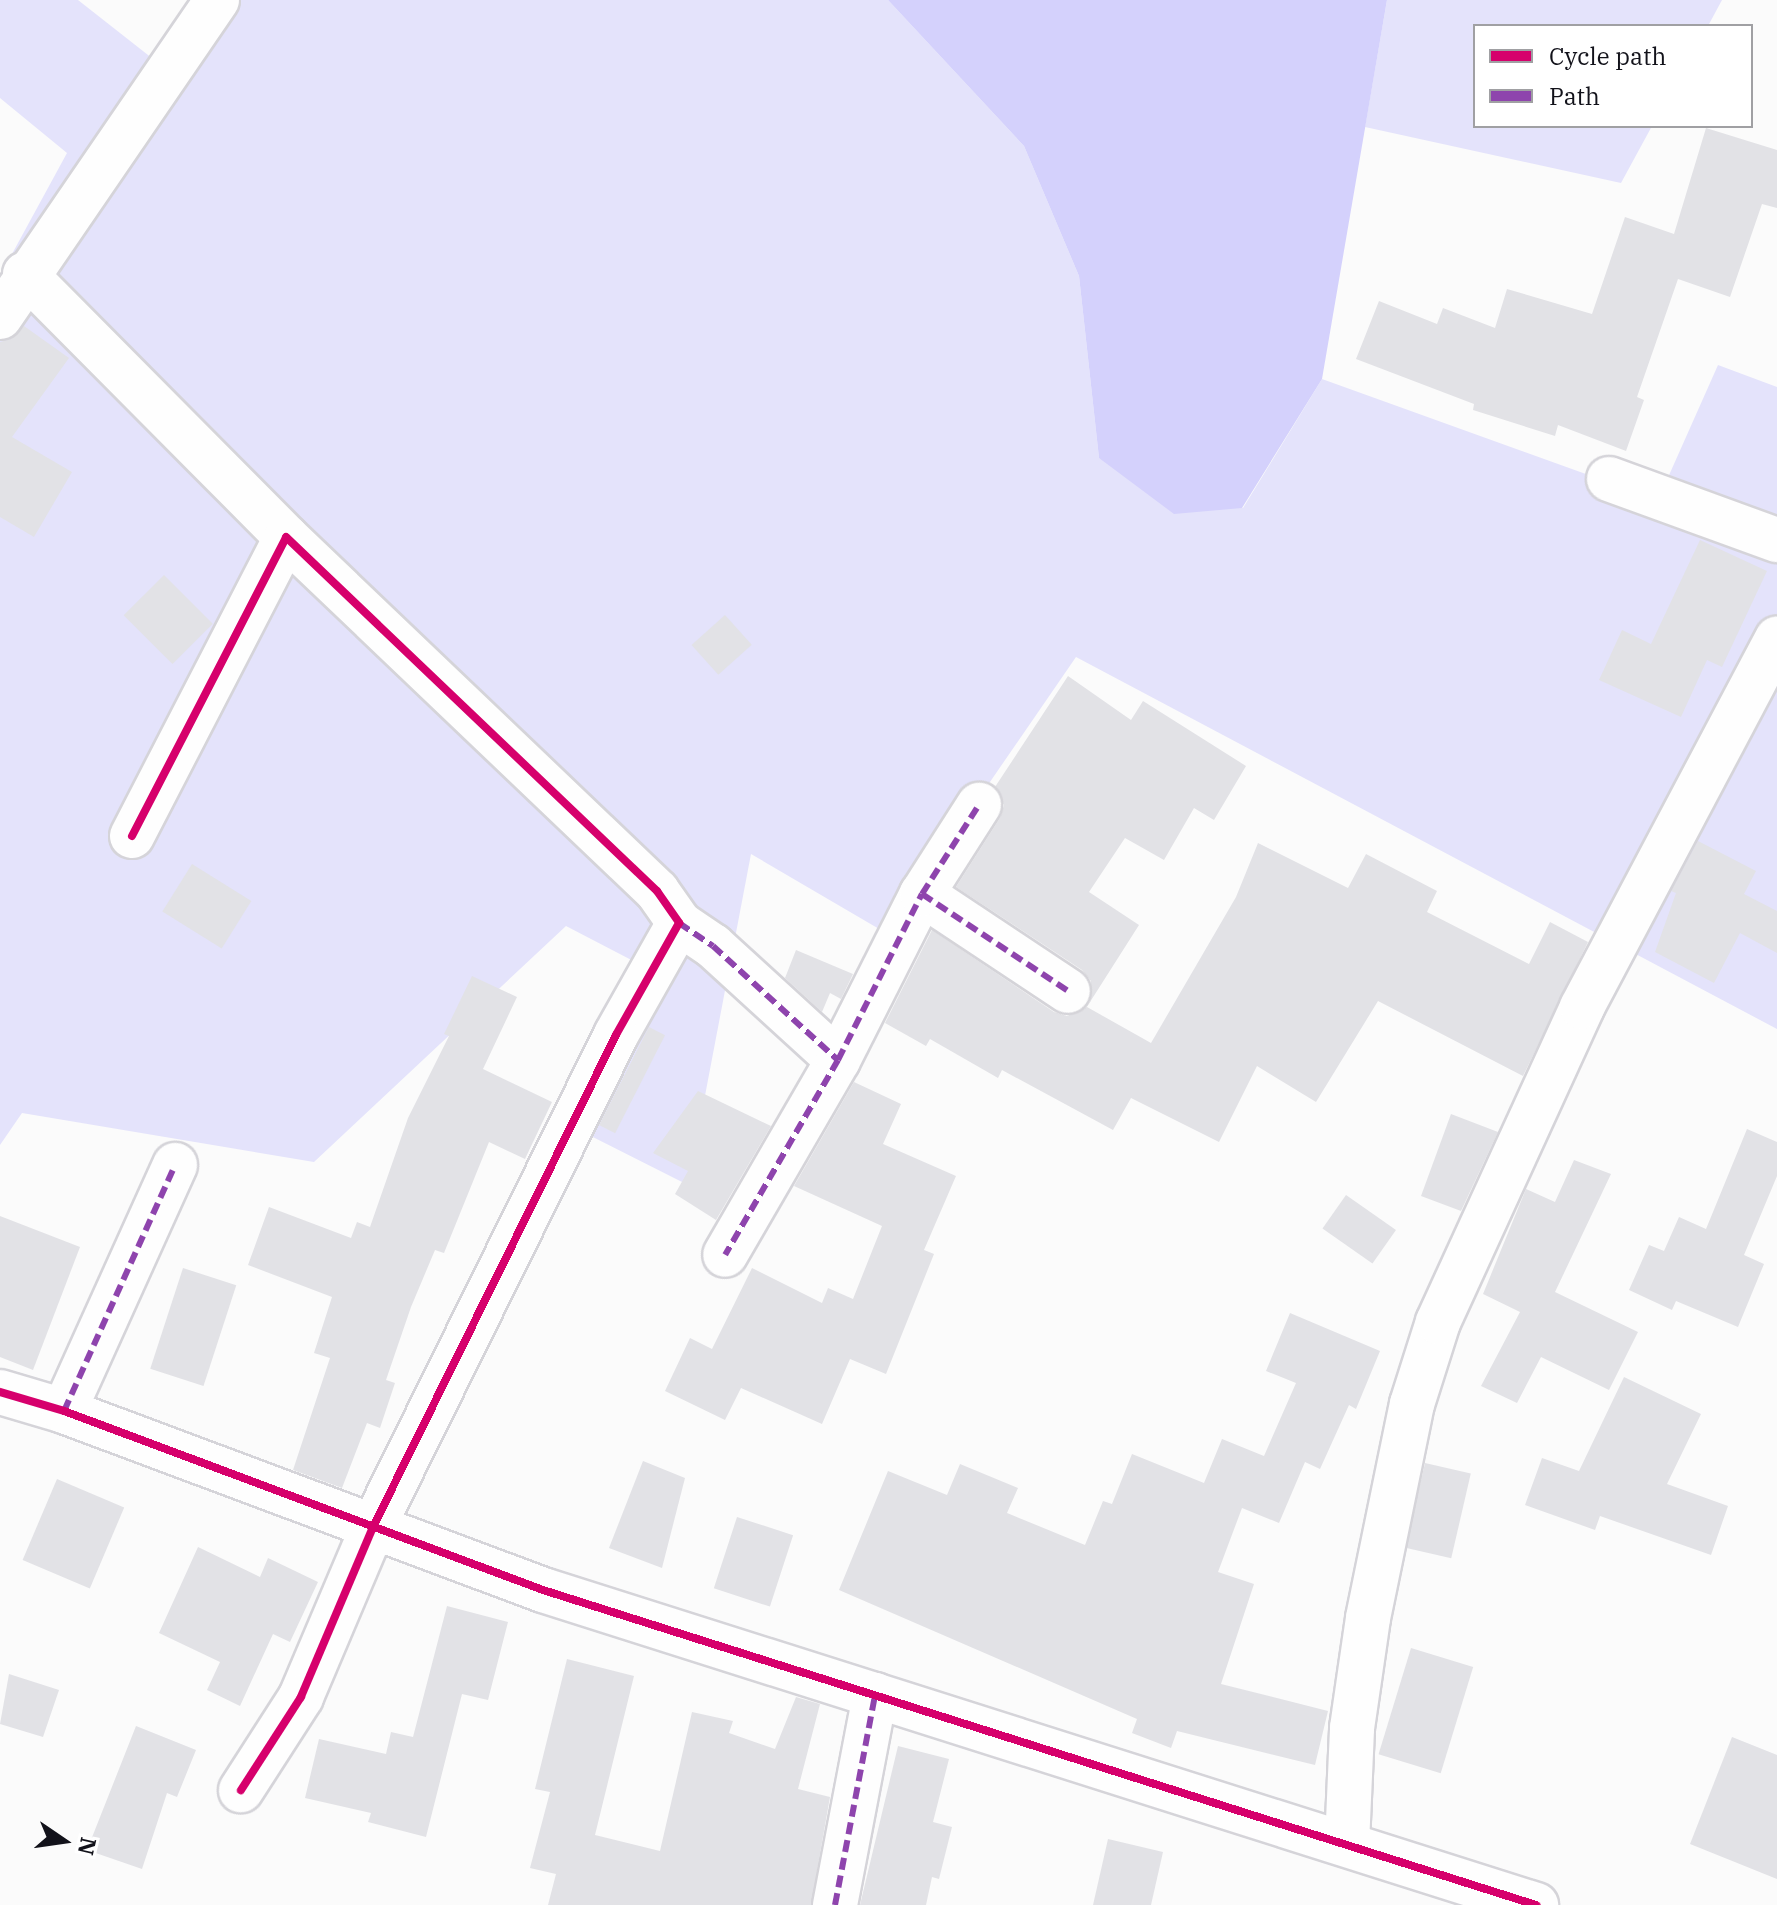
<!DOCTYPE html>
<style>
body{margin:0}
#map{position:relative;width:1777px;height:1905px;overflow:hidden;background:#fbfbfb;font-family:"IBM Plex Serif",serif}
div>[style]{position:absolute}
[style*='--x']{left:calc(var(--x)*1px);top:calc(var(--y)*1px);width:calc(var(--w)*1px);rotate:calc(var(--a)*1deg)}
.green>*{inset:0;background:#e4e3fb}
.water>*{inset:0;background:#d4d1fc}
.building>*{inset:0;background:#e2e2e6;transform-origin:0 0}
.roads{filter:drop-shadow(2px 0 #d5d4d9) drop-shadow(-2px 0 #d5d4d9) drop-shadow(0 2px #d5d4d9) drop-shadow(0 -2px #d5d4d9)}
.minor>*{height:44px;margin:-22px;padding:0 22px;transform-origin:22px;border-radius:22px;background:#fefefe}
.quiet>*{height:6px;margin-top:-3px;transform-origin:0;background:repeating-linear-gradient(90deg,#8e44ad 0 12px,transparent 0 18px)}
.cycleway>*{height:8px;margin:-4px;padding:0 4px;transform-origin:4px;border-radius:4px;background:#d6006c}
span{translate:-50% -50%;white-space:nowrap;text-align:center;line-height:1.15;-webkit-text-stroke:8px #fff;paint-order:stroke}
.legend{position:absolute;left:1473px;top:24px;width:280px;height:104px;box-sizing:border-box;background:#fff;border:2px solid #a0a0a3;margin:0;padding:10px 14px;list-style:none;font-size:24px;color:#12121a}
.legend li{display:flex;align-items:center;gap:16px;height:40px}
.legend b{width:40px;border:2px solid #a0a0a3}
.north{position:absolute;left:24px;top:1801px;width:80px;height:80px;-webkit-text-stroke:6px #fff;paint-order:stroke;rotate:103deg;font-size:22px;font-weight:700;line-height:32px;text-align:center;color:#12121a}
.north::after{content:'';display:block;margin:auto;width:28px;height:36px;background:#12121a;clip-path:polygon(50% 0,100% 100%,50% 72%,0 100%)}
</style>
<div id="map">
<div class="green">
<i style="clip-path:polygon(0 0,78px 0,162px 66px,210px 0,888px 0,1024px 146px,1079px 276px,1099px 458px,1243px 508px,1322px 379px,1658px 500px,1718px 365px,1777px 387px,1777px 1029px,1076px 657px,886px 933px,751px 854px,688px 1185px,571px 1126px,641px 965px,566px 926px,314px 1162px,22px 1113px,0 1145px,0 276px,67px 153px,0 98px)"></i>
<i style="clip-path:polygon(1387px 0,1722px 0,1708px 26px,1475px 26px,1475px 126px,1652px 126px,1621px 183px,1365px 127px)"></i>
</div>
<div class="water">
<i style="clip-path:polygon(888px 0,1387px 0,1322px 379px,1242px 508px,1174px 514px,1099px 458px,1079px 276px,1024px 146px)"></i>
</div>
<div class="building">
<i style="clip-path:polygon(1706px 128px,1777px 150px,1777px 208px,1762px 204px,1730px 297px,1678px 279px,1637px 397px,1644px 400px,1626px 451px,1558px 425px,1555px 436px,1473px 410px,1474px 404px,1356px 359px,1379px 301px,1437px 324px,1443px 308px,1495px 328px,1507px 289px,1592px 314px,1625px 217px,1674px 234px)"></i>
<i style="clip-path:polygon(24px 326px,69px 358px,12px 437px,72px 472px,34px 537px,0 517px,0 342px,11px 339px)"></i>
<i style="clip-path:polygon(1700px 540px,1767px 571px,1722px 667px,1707px 660px,1681px 717px,1599px 680px,1622px 630px,1651px 644px)"></i>
<i style="left:164px;top:575px;width:69px;height:57px;rotate:45deg"></i>
<i style="left:725px;top:615px;width:40px;height:45px;rotate:48deg"></i>
<i style="clip-path:polygon(1068px 676px,1131px 720px,1143px 701px,1246px 766px,1214px 820px,1194px 808px,1164px 860px,1125px 838px,1089px 892px,1139px 925px,1090px 1002px,1091px 981px,1082px 970px,956px 887px,1000px 818px,1004px 805px,995px 787px)"></i>
<i style="clip-path:polygon(1698px 841px,1756px 871px,1744px 894px,1777px 911px,1777px 953px,1740px 933px,1714px 983px,1655px 952px,1676px 893px,1671px 891px)"></i>
<i style="clip-path:polygon(1258px 843px,1348px 888px,1366px 854px,1437px 891px,1427px 912px,1529px 964px,1550px 922px,1588px 942px,1523px 1076px,1378px 1001px,1316px 1102px,1257px 1066px,1219px 1142px,1131px 1098px,1113px 1130px,1002px 1070px,998px 1078px,930px 1039px,926px 1046px,885px 1023px,932px 930px,1054px 1012px,1067px 1016px,1087px 1007px,1151px 1043px,1236px 897px)"></i>
<i style="left:192px;top:864px;width:70px;height:56px;rotate:32deg"></i>
<i style="clip-path:polygon(796px 950px,853px 974px,841px 999px,830px 993px,822px 1012px,785px 978px)"></i>
<i style="clip-path:polygon(472px 976px,517px 997px,483px 1069px,552px 1102px,525px 1159px,489px 1142px,444px 1253px,435px 1250px,411px 1307px,386px 1380px,395px 1383px,380px 1428px,367px 1423px,342px 1488px,293px 1470px,330px 1358px,314px 1353px,332px 1297px,248px 1265px,269px 1207px,351px 1238px,357px 1222px,370px 1227px,408px 1118px,449px 1036px,444px 1034px)"></i>
<i style="left:649px;top:1027px;width:18px;height:110px;rotate:27deg"></i>
<i style="clip-path:polygon(854px 1082px,901px 1104px,883px 1144px,956px 1176px,924px 1250px,934px 1254px,886px 1374px,850px 1359px,822px 1424px,741px 1388px,725px 1420px,665px 1391px,690px 1338px,712px 1349px,752px 1268px,822px 1303px,828px 1288px,853px 1299px,882px 1226px,794px 1186px)"></i>
<i style="clip-path:polygon(698px 1091px,771px 1126px,716px 1220px,675px 1194px,688px 1171px,653px 1153px)"></i>
<i style="clip-path:polygon(1451px 1114px,1498px 1132px,1461px 1211px,1421px 1196px)"></i>
<i style="clip-path:polygon(1747px 1129px,1777px 1142px,1777px 1176px,1744px 1255px,1764px 1264px,1738px 1327px,1676px 1301px,1672px 1310px,1629px 1290px,1649px 1245px,1664px 1251px,1679px 1217px,1706px 1229px)"></i>
<i style="clip-path:polygon(1574px 1160px,1611px 1174px,1555px 1292px,1638px 1332px,1609px 1390px,1541px 1357px,1517px 1403px,1481px 1386px,1520px 1312px,1483px 1294px,1526px 1189px,1555px 1202px)"></i>
<i style="left:1346px;top:1195px;width:61px;height:41px;rotate:35deg"></i>
<i style="clip-path:polygon(0 1216px,80px 1247px,33px 1370px,0 1357px)"></i>
<i style="left:183px;top:1268px;width:56px;height:106px;rotate:18deg"></i>
<i style="clip-path:polygon(1290px 1313px,1380px 1351px,1356px 1409px,1349px 1405px,1320px 1469px,1305px 1462px,1279px 1523px,1242px 1508px,1218px 1572px,1254px 1584px,1221px 1684px,1328px 1711px,1315px 1765px,1177px 1731px,1171px 1748px,1132px 1733px,1137px 1719px,839px 1590px,888px 1471px,947px 1495px,960px 1464px,1018px 1488px,1007px 1513px,1085px 1545px,1103px 1501px,1112px 1504px,1132px 1454px,1204px 1483px,1222px 1439px,1264px 1456px,1296px 1383px,1266px 1371px)"></i>
<i style="clip-path:polygon(1624px 1377px,1701px 1414px,1667px 1484px,1728px 1506px,1711px 1555px,1600px 1516px,1595px 1530px,1525px 1505px,1542px 1458px,1579px 1471px)"></i>
<i style="clip-path:polygon(643px 1461px,685px 1478px,662px 1568px,609px 1548px)"></i>
<i style="left:1425px;top:1463px;width:47px;height:87px;rotate:13deg"></i>
<i style="left:57px;top:1479px;width:73px;height:88px;rotate:23deg"></i>
<i style="left:737px;top:1517px;width:59px;height:75px;rotate:18deg"></i>
<i style="clip-path:polygon(198px 1547px,260px 1577px,268px 1558px,318px 1582px,290px 1642px,273px 1634px,240px 1706px,207px 1690px,220px 1662px,159px 1633px)"></i>
<i style="clip-path:polygon(447px 1606px,508px 1622px,488px 1700px,462px 1694px,426px 1837px,368px 1822px,371px 1813px,305px 1798px,319px 1739px,386px 1754px,391px 1732px,413px 1737px)"></i>
<i style="left:1411px;top:1648px;width:65px;height:111px;rotate:17deg"></i>
<i style="clip-path:polygon(567px 1659px,634px 1676px,595px 1835px,660px 1851px,692px 1712px,733px 1721px,729px 1733px,775px 1749px,796px 1697px,820px 1704px,798px 1789px,830px 1797px,811px 1905px,548px 1905px,556px 1874px,530px 1868px,550px 1792px,535px 1789px)"></i>
<i style="clip-path:polygon(9px 1674px,59px 1690px,43px 1737px,0 1724px)"></i>
<i style="clip-path:polygon(136px 1726px,196px 1750px,177px 1797px,167px 1793px,142px 1869px,87px 1850px)"></i>
<i style="clip-path:polygon(1732px 1737px,1777px 1755px,1777px 1879px,1690px 1844px)"></i>
<i style="clip-path:polygon(898px 1746px,949px 1759px,933px 1822px,952px 1827px,939px 1879px,932px 1877px,926px 1905px,860px 1905px)"></i>
<i style="clip-path:polygon(1108px 1839px,1163px 1852px,1151px 1905px,1093px 1905px)"></i>
</div>
<div class="roads">
<div class="minor">
<i style="--x:25;--y:274;--w:371;--a:45.2"></i>
<i style="--x:0;--y:317;--w:384;--a:-55.6"></i>
<i style="--x:1609;--y:479;--w:179;--a:20"></i>
<i style="--x:132;--y:836;--w:336;--a:-62.7"></i>
<i style="--x:286;--y:537;--w:513;--a:43.66"></i>
<i style="--x:657;--y:891;--w:39;--a:55"></i>
<i style="--x:679;--y:923;--w:129;--a:119.4"></i>
<i style="--x:616;--y:1035;--w:549;--a:116.28"></i>
<i style="--x:373;--y:1527;--w:185;--a:113"></i>
<i style="--x:301;--y:1697;--w:111;--a:122.8"></i>
<i style="--x:922;--y:894;--w:175;--a:33.6"></i>
<i style="--x:679;--y:923;--w:41;--a:34.1"></i>
<i style="--x:713;--y:946;--w:169;--a:42.4"></i>
<i style="--x:838;--y:1060;--w:225;--a:120.1"></i>
<i style="--x:838;--y:1060;--w:186;--a:-63.2"></i>
<i style="--x:922;--y:894;--w:106;--a:-57.4"></i>
<i style="--x:0;--y:1392;--w:67;--a:16.5"></i>
<i style="--x:64;--y:1411;--w:511;--a:20.49"></i>
<i style="--x:543;--y:1590;--w:1042;--a:17.6"></i>
<i style="--x:64;--y:1411;--w:270;--a:-65.7"></i>
<i style="--x:1347;--y:1844;--w:116;--a:-87.5"></i>
<i style="--x:1352;--y:1728;--w:111;--a:-81.7"></i>
<i style="--x:1368;--y:1618;--w:218;--a:-78.4"></i>
<i style="--x:1412;--y:1404;--w:86;--a:-72.4"></i>
<i style="--x:1438;--y:1322;--w:346;--a:-65.4"></i>
<i style="--x:1582;--y:1007;--w:417;--a:-62.1"></i>
<i style="--x:835;--y:1905;--w:214;--a:-79.2"></i>
</div>
</div>
<div class="quiet">
<i style="--x:922;--y:894;--w:175;--a:33.6"></i>
<i style="--x:679;--y:923;--w:41;--a:34.1"></i>
<i style="--x:713;--y:946;--w:169;--a:42.4"></i>
<i style="--x:838;--y:1060;--w:225;--a:120.1"></i>
<i style="--x:838;--y:1060;--w:186;--a:-63.2"></i>
<i style="--x:922;--y:894;--w:106;--a:-57.4"></i>
<i style="--x:64;--y:1411;--w:270;--a:-65.7"></i>
<i style="--x:835;--y:1905;--w:214;--a:-79.2"></i>
</div>
<div class="cycleway">
<i style="--x:132;--y:836;--w:336;--a:-62.7"></i>
<i style="--x:286;--y:537;--w:513;--a:43.66"></i>
<i style="--x:657;--y:891;--w:39;--a:55"></i>
<i style="--x:679;--y:923;--w:129;--a:119.4"></i>
<i style="--x:616;--y:1035;--w:549;--a:116.28"></i>
<i style="--x:373;--y:1527;--w:185;--a:113"></i>
<i style="--x:301;--y:1697;--w:111;--a:122.8"></i>
<i style="--x:0;--y:1392;--w:67;--a:16.5"></i>
<i style="--x:64;--y:1411;--w:511;--a:20.49"></i>
<i style="--x:543;--y:1590;--w:1042;--a:17.6"></i>
</div>
<ul class="legend">
<li><b style="height:10px;background:#d6006c"></b>Cycle path</li>
<li><b style="height:10px;background:#8e44ad"></b>Path</li>
</ul>
<div class="north">N</div>
</div>
